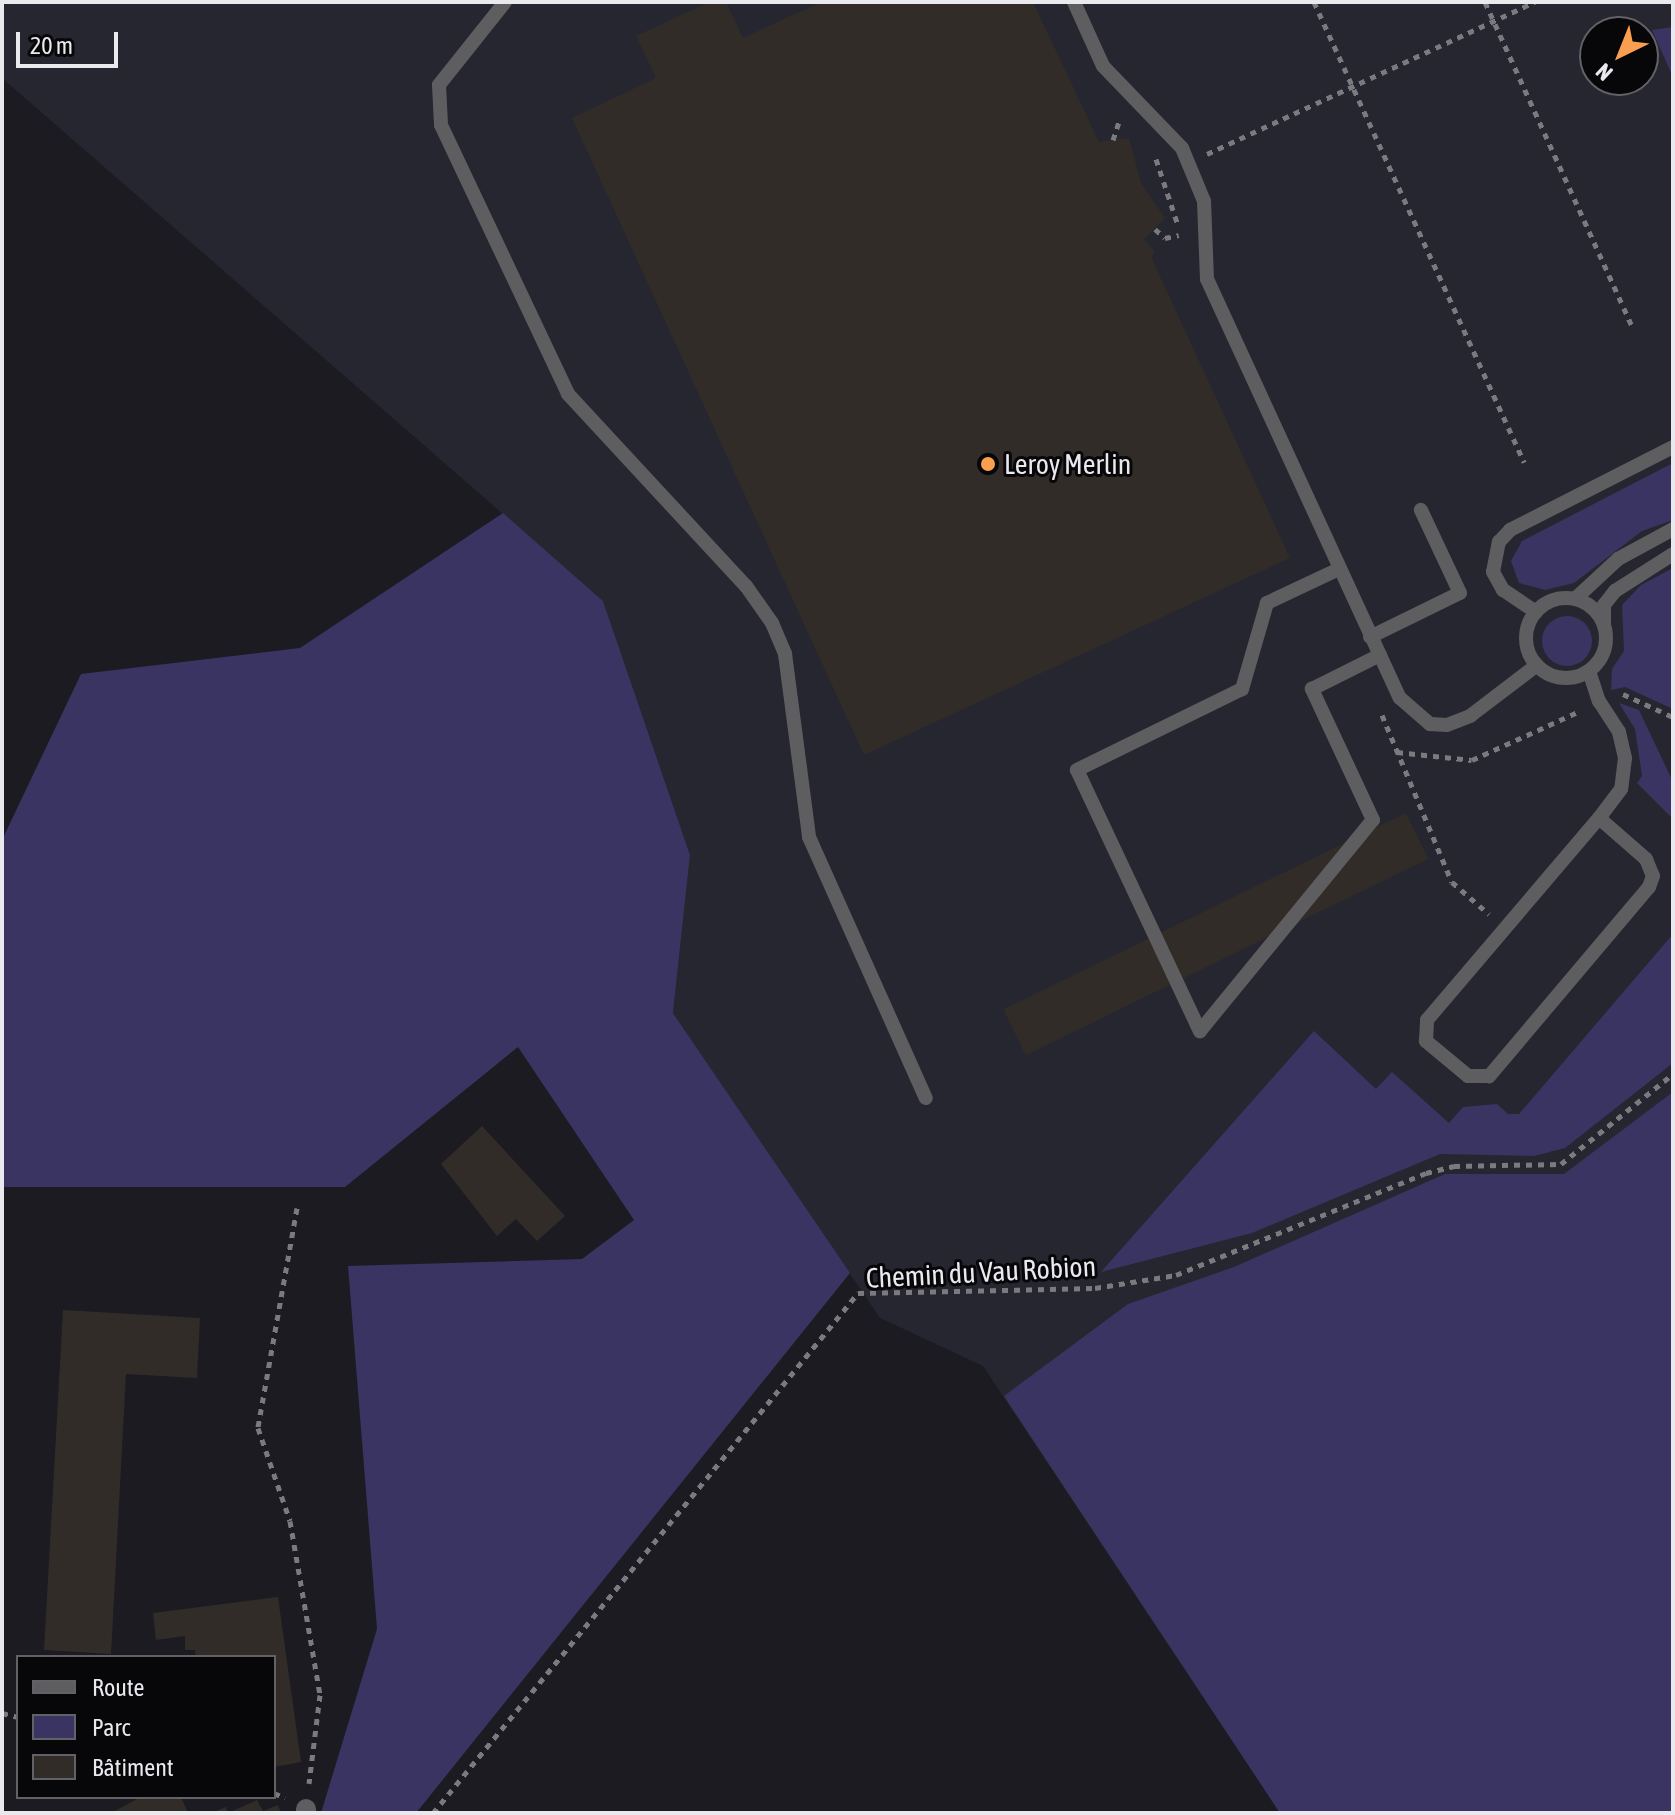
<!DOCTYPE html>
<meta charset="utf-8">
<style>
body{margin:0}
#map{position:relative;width:1675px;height:1815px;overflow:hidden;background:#1c1b21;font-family:"Asap Condensed",sans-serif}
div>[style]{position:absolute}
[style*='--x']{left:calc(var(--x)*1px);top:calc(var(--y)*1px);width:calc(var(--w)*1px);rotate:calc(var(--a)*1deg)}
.built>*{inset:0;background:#262631}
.green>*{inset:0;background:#393461}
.round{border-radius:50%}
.building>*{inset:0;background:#322c28;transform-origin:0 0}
.path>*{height:5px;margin-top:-2.5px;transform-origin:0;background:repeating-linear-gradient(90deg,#7a7a7f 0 6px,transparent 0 12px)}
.lane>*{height:14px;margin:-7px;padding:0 7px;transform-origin:7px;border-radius:7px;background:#5e5e61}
.lane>.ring{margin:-7px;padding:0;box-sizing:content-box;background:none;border:14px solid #5e5e61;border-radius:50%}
.street>*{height:20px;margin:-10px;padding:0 10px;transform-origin:10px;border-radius:10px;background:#5e5e61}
.dots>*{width:22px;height:22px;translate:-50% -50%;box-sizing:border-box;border:4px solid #070609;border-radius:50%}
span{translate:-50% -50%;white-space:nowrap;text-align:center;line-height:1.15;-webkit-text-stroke:6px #070609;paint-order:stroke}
.poi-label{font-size:28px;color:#eaeaee}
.left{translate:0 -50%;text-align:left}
.street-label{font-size:28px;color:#eaeaee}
.frame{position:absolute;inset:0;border:4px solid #eaeaee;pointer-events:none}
.legend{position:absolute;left:16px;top:1655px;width:260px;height:144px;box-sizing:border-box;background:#070609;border:2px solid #626165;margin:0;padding:10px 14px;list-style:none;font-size:24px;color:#eaeaee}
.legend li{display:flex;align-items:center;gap:16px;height:40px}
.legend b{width:40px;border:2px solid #626165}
.north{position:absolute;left:1579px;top:16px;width:80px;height:80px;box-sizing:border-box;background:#070609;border:2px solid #626165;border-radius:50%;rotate:223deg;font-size:22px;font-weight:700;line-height:32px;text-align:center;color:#eaeaee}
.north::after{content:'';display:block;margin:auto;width:28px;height:36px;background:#fa9f4f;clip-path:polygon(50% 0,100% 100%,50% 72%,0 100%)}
.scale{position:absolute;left:16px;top:32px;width:102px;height:36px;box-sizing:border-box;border:4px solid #eaeaee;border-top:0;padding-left:10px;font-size:24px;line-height:28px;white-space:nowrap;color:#eaeaee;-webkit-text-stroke:6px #070609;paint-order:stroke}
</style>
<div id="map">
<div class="built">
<i style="clip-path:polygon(evenodd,2px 2px,1673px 2px,1673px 1813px,1280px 1813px,983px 1366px,880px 1318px,673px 1013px,690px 855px,603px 601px,2px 78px,2px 2px,1595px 32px,1643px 32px,1643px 80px,1595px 80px,1595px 32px)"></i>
</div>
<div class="green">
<i style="clip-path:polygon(1673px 27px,1673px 77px,1652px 30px)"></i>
<i style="clip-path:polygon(1673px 463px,1673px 520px,1642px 531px,1574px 583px,1545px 590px,1519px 583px,1511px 561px,1522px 541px)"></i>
<i style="clip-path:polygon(503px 513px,603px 601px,690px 855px,673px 1013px,850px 1273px,416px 1813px,321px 1813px,377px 1629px,348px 1266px,582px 1259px,634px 1220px,518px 1047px,345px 1187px,2px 1187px,2px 840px,81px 674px,300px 648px)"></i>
<i style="clip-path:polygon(1673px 568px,1673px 709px,1625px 687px,1611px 690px,1612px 669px,1624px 651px,1622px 605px,1641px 585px)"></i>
<i class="round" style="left:1542px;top:616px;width:50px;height:50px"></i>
<i style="clip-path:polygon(1619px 703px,1639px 710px,1673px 782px,1673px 819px,1637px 783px,1642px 776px,1635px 729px)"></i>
<i style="clip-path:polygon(1673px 934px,1673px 1063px,1565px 1148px,1534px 1156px,1440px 1154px,1252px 1233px,1101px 1272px,1314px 1031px,1376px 1089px,1392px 1072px,1449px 1123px,1463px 1107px,1497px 1104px,1508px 1114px,1519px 1114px)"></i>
<i style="clip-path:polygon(1673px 1092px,1673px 1813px,1280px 1813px,1004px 1396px,1128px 1304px,1234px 1267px,1445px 1174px,1564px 1174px)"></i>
</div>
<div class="building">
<i style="clip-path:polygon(709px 2px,726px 2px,743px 38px,821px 2px,1033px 2px,1099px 142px,1129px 138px,1141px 183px,1165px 218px,1144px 239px,1154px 251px,1152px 259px,1290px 558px,864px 755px,572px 118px,656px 78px,636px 36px)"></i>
<i style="left:1406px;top:813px;width:51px;height:448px;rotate:64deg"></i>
<i style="clip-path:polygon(482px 1126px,565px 1216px,537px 1241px,516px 1219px,497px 1236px,441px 1164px)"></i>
<i style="clip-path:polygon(63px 1310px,200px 1318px,197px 1378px,126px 1374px,111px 1654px,44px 1650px)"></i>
<i style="clip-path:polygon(278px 1597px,301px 1762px,274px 1767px,274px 1657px,196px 1657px,195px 1650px,185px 1650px,185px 1636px,156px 1640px,153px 1613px)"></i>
<i style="clip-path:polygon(141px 1797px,181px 1797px,188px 1813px,111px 1813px)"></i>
<i style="clip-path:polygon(257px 1800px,263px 1811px,278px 1805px,281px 1813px,211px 1813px,226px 1807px,228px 1813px)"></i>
</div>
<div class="path">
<i style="--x:1314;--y:2;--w:506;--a:65.46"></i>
<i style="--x:1485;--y:2;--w:356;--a:65.6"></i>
<i style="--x:1113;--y:140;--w:23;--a:-72"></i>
<i style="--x:1207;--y:154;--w:362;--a:-24.9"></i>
<i style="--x:1156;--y:159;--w:70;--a:71.6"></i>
<i style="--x:1155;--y:229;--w:13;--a:42"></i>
<i style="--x:1165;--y:238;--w:14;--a:-12"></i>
<i style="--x:1623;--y:694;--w:55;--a:24.7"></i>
<i style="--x:1382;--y:715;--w:181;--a:67.3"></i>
<i style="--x:1452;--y:882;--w:49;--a:40.9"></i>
<i style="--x:1397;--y:752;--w:75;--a:6.1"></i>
<i style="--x:1472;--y:760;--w:119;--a:-24.4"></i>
<i style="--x:297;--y:1208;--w:223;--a:100.1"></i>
<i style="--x:258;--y:1428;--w:98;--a:71"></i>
<i style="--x:290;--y:1521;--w:177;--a:80.2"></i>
<i style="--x:320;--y:1695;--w:89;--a:97.1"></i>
<i style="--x:2;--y:1713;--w:16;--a:14"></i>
<i style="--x:274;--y:1793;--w:12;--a:24"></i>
<i style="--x:433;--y:1813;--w:672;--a:-50.74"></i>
<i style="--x:858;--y:1293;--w:237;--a:-1.2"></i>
<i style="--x:1095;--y:1288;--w:82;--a:-9.1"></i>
<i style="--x:1176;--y:1275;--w:270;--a:-22.2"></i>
<i style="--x:1426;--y:1173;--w:29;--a:-14"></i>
<i style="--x:1454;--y:1166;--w:107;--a:-1.1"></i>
<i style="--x:1561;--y:1164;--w:144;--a:-38.8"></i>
</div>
<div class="lane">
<i style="--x:505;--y:2;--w:106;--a:128.5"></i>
<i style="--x:439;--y:85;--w:40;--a:87.1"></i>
<i style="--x:441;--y:125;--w:297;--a:64.7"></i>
<i style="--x:568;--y:394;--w:262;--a:47.2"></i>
<i style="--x:746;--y:586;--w:45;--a:54.9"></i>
<i style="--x:772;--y:623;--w:34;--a:67"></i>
<i style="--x:785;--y:654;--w:185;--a:82.5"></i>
<i style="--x:809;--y:837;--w:286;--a:65.9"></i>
<i style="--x:1074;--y:2;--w:70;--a:65.6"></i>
<i style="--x:1103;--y:66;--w:114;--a:46.1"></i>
<i style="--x:1182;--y:148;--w:57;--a:67.5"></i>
<i style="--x:1204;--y:201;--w:78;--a:87.8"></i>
<i style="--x:1207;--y:279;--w:461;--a:65.3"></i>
<i style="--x:1400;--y:698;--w:40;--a:41"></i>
<i style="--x:1430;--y:724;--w:17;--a:3"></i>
<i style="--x:1447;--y:725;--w:25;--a:-21"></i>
<i style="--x:1470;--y:716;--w:84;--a:-37.3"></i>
<i style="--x:1339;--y:569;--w:80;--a:154.7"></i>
<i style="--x:1267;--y:603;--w:90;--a:106.2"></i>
<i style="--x:1242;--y:689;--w:184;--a:153.9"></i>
<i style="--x:1077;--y:770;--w:289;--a:64.8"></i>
<i style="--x:1200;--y:1031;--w:273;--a:-50.7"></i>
<i style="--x:1373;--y:820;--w:145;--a:-115"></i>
<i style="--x:1312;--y:689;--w:76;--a:-26.6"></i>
<i class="ring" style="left:1526px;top:598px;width:66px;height:66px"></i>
<i style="--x:1575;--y:599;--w:59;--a:-42.9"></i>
<i style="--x:1618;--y:559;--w:63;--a:-28.6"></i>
<i style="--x:1536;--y:612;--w:40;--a:-146"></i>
<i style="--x:1503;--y:590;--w:21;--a:-119"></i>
<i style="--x:1493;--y:572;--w:31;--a:-79"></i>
<i style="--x:1499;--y:542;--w:16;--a:-47"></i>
<i style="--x:1510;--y:530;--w:183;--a:-27"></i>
<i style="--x:1604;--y:624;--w:19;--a:-90"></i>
<i style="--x:1604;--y:605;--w:18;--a:-52"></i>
<i style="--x:1615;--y:591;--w:69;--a:-32.5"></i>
<i style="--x:1370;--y:637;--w:100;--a:-26.1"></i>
<i style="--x:1460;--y:593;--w:92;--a:-115.2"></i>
<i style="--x:1589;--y:671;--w:32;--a:72"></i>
<i style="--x:1599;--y:701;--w:37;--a:57"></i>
<i style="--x:1619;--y:732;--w:27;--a:77"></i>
<i style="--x:1625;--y:758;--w:31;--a:97"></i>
<i style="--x:1621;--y:789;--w:36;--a:127"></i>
<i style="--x:1599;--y:818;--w:62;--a:41.1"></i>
<i style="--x:1646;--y:859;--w:18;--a:68"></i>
<i style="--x:1653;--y:876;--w:12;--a:110"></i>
<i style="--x:1649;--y:887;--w:248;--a:130.2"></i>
<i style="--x:1489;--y:1076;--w:21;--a:180"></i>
<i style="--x:1468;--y:1076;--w:55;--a:-140.2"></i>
<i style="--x:1426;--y:1041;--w:21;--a:-87"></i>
<i style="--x:1427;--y:1020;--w:265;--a:-49.6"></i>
</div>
<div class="street">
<i style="--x:306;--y:1813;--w:4;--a:-90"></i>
</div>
<div class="dots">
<i style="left:988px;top:464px;background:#fa9f4f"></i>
</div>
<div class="poi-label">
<span class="left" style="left:1004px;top:464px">Leroy Merlin</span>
</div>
<div class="street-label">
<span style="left:981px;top:1272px;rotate:-3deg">Chemin du Vau Robion</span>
</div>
<div class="frame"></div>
<ul class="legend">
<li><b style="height:10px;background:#5e5e61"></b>Route</li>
<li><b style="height:22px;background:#393461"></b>Parc</li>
<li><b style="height:22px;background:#322c28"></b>Bâtiment</li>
</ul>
<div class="north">N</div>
<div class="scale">20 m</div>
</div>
